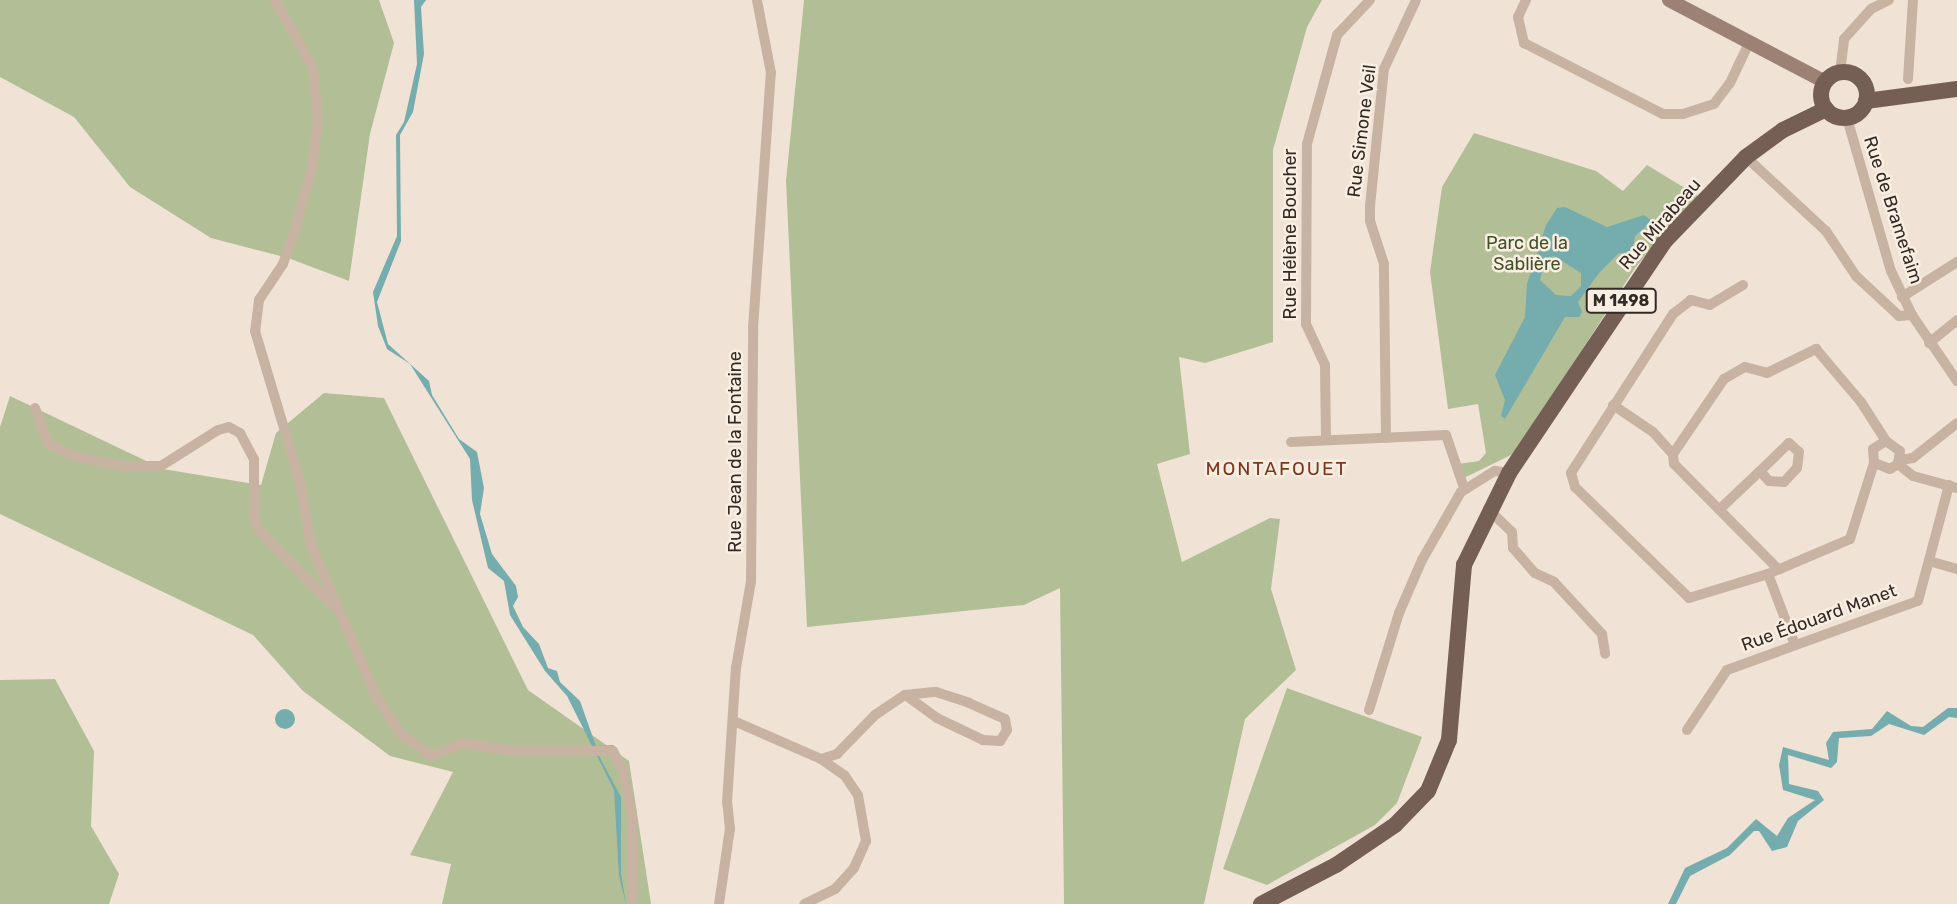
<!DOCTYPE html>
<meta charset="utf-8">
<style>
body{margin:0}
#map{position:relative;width:1957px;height:904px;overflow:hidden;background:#f0e3d6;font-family:Rubik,sans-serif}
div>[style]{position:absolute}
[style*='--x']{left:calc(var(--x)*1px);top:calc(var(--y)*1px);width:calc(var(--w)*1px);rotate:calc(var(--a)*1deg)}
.green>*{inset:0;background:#b2bf96}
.water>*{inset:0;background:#75acad}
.round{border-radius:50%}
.street>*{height:10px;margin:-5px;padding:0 5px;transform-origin:5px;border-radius:5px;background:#c8b3a2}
.secondary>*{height:14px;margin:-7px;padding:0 7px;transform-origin:7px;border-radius:7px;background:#9b8274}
.primary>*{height:16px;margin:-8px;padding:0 8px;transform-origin:8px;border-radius:8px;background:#755f55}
.primary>.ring{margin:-8px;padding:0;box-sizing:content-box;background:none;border:16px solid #755f55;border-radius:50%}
span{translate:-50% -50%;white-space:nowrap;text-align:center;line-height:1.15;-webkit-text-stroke:5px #f8eee2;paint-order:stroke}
.shield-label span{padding:2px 5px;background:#f8eee2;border:2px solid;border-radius:5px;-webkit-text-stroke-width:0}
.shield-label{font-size:16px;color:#332925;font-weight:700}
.street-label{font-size:18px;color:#332925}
.park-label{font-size:18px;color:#435128}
.neighbourhood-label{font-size:19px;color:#81341e;letter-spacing:2px}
</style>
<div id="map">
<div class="green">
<i style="clip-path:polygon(0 0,379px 0,394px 43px,370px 134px,349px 281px,288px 258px,211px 238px,130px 187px,74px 117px,0 77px)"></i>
<i style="clip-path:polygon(804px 0,1322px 0,1307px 27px,1273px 150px,1273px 342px,1205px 363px,1179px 357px,1190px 454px,1157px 464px,1182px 562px,1270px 518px,1280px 519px,1271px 589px,1296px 670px,1245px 719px,1204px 904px,1064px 904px,1060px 588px,1024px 605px,807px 627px,786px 181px)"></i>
<i style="clip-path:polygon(1474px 133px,1596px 171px,1623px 191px,1647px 165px,1698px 196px,1635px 268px,1515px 453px,1464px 478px,1458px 464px,1479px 461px,1486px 453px,1478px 404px,1448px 409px,1430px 272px,1442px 187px)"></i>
<i style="clip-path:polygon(324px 393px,384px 398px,528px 690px,629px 761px,651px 904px,442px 904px,451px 864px,410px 855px,453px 772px,390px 756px,303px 691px,253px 635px,0 514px,0 427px,10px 396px,163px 469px,261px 485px,276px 433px)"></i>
<i style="clip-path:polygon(55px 679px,94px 751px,91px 826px,119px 874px,109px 904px,0 904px,0 680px)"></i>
<i style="clip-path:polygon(1287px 688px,1422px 737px,1397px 803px,1375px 825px,1267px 885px,1223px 869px)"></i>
</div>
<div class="water">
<i style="clip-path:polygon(414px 0,426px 0,421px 7px,424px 54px,413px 112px,400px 135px,401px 241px,377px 302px,388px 344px,429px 381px,432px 395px,459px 439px,477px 452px,484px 488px,480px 514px,492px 554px,516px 586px,518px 597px,513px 606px,523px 627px,539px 644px,548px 668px,557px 671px,560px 682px,580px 701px,596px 746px,615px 745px,597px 752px,621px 797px,621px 873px,626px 904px,619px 876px,614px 790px,567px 696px,545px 671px,510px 615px,504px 581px,488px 568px,472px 500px,470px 459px,410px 364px,387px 349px,378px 326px,373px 292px,397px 236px,396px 135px,404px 122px,417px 64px)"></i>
<i style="clip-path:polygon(evenodd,1565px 207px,1607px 227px,1644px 215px,1652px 221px,1635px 236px,1632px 252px,1619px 253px,1599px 273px,1578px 302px,1582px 312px,1579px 317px,1565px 317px,1505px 419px,1501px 416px,1505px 400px,1495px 375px,1525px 317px,1527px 284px,1546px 225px,1557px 208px,1565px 207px,1554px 256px,1581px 273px,1581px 286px,1571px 296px,1556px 295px,1540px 280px,1545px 259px,1554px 256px)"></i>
<i style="clip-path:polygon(1948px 708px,1957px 708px,1957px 718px,1949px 717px,1924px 735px,1889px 724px,1871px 736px,1839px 738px,1837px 762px,1831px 768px,1788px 755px,1789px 784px,1818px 791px,1824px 800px,1798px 821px,1787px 847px,1772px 851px,1759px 831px,1754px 831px,1730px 855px,1690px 876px,1676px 904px,1668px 904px,1685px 868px,1727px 848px,1756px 819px,1777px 836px,1788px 818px,1815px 800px,1783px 790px,1779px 765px,1783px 747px,1829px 760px,1826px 743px,1833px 732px,1872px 729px,1887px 711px,1911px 726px,1923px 727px)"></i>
<i class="round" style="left:275px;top:709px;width:20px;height:20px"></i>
</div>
<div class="street">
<i style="--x:275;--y:0;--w:78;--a:60.8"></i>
<i style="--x:313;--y:68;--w:50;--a:84.3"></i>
<i style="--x:318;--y:118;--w:51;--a:96.7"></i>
<i style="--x:312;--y:169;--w:66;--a:105.9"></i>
<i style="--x:294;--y:232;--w:34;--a:109"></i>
<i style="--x:283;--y:264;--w:43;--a:123.7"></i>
<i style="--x:259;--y:300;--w:31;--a:97"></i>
<i style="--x:255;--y:331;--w:158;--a:73.4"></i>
<i style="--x:300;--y:482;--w:64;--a:80.1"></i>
<i style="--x:311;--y:545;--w:164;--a:66.7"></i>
<i style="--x:376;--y:696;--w:44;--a:57"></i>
<i style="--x:400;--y:733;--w:39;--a:36"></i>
<i style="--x:432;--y:756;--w:33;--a:-23"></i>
<i style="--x:462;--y:743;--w:48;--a:8.5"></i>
<i style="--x:509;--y:750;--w:104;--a:0.6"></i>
<i style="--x:613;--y:751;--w:21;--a:62"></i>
<i style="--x:623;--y:770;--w:46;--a:78.7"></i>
<i style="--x:632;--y:815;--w:89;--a:89.4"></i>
<i style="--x:1526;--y:0;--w:19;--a:115"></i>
<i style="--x:1518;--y:17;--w:27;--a:77"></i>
<i style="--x:1524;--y:43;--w:156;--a:27.1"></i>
<i style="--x:1663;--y:114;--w:20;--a:0"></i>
<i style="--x:1683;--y:114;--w:33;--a:-18"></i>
<i style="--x:1714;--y:104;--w:26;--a:-53"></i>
<i style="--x:1730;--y:83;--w:42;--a:-64.7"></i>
<i style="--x:1840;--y:73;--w:34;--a:-83"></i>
<i style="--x:1844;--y:39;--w:40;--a:-48"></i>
<i style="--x:1871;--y:9;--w:20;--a:-27"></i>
<i style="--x:1908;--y:79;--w:79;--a:-86.4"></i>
<i style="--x:1847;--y:118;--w:159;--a:74"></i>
<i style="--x:1891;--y:271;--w:49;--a:64.5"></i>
<i style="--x:1912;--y:315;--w:80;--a:55.7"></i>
<i style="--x:1746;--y:157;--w:109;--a:42.8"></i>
<i style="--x:1826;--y:231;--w:54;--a:56.3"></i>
<i style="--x:1856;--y:276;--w:59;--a:42.9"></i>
<i style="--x:1899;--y:316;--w:13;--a:-4"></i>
<i style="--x:1743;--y:285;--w:39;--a:149"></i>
<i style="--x:1710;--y:305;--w:20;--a:-165"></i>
<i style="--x:1691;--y:300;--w:23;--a:142"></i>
<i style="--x:1673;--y:314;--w:189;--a:122.7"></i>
<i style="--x:1571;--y:473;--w:15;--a:74"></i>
<i style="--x:1575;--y:487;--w:159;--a:44.2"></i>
<i style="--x:1689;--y:598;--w:83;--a:-16.9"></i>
<i style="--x:1768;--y:574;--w:89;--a:-23.1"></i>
<i style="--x:1850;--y:539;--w:80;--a:-72.5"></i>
<i style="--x:1874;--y:463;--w:14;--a:-94"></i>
<i style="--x:1873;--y:449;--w:15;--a:-32"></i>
<i style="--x:1886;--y:441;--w:17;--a:36"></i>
<i style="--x:1900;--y:451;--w:13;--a:99"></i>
<i style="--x:1898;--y:464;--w:9;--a:148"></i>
<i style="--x:1890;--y:469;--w:17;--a:-159"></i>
<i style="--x:1902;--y:297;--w:65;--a:-32.5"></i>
<i style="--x:1929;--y:343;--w:36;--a:-39"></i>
<i style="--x:1613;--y:405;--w:48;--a:34"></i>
<i style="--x:1653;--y:432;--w:30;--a:48"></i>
<i style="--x:35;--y:408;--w:38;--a:70"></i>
<i style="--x:48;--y:444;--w:32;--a:24"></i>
<i style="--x:77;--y:457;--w:47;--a:11.1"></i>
<i style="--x:123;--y:466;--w:38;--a:0"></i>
<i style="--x:161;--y:466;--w:67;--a:-32.3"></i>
<i style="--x:218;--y:430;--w:11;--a:-15"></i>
<i style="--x:229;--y:427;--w:13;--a:29"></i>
<i style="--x:240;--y:433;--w:30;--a:62"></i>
<i style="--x:254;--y:459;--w:59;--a:90"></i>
<i style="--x:254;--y:518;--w:12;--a:70"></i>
<i style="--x:258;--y:529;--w:107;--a:45.4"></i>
<i style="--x:1386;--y:438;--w:174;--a:-90.7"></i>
<i style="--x:1384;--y:264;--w:45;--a:-108"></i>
<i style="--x:1370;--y:221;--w:15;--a:-90"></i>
<i style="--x:1370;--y:206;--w:138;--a:-84.2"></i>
<i style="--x:1384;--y:69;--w:76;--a:-65.1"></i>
<i style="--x:1326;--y:440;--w:75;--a:-90.8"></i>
<i style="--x:1325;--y:365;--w:45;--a:-114.9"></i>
<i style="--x:1306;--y:324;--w:180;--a:-89.7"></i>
<i style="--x:1307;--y:144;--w:113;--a:-74.6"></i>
<i style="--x:1337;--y:35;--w:48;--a:-46.7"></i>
<i style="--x:1291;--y:442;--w:155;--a:-2.6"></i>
<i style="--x:1446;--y:435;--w:56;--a:71.2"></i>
<i style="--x:1900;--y:460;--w:13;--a:-9"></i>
<i style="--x:1913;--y:458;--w:56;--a:-38.5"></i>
<i style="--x:1898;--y:464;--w:19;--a:39"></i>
<i style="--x:1913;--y:476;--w:46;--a:15.3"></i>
<i style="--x:1488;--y:509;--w:33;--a:44"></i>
<i style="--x:1512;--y:532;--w:16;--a:86"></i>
<i style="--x:1513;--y:548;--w:33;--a:49"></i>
<i style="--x:1535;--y:573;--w:21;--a:25"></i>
<i style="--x:1554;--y:582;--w:71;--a:47.3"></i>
<i style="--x:1602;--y:634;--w:20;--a:81"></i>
<i style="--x:1720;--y:509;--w:55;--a:-43.5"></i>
<i style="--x:1760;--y:471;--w:40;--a:-44"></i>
<i style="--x:1789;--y:443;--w:13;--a:42"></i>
<i style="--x:1799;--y:452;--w:16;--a:97"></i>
<i style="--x:1797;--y:468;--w:19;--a:133"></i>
<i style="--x:1784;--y:482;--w:15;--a:-176"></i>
<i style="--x:1769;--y:481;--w:13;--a:-132"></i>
<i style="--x:1929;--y:561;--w:29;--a:16"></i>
<i style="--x:1778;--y:569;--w:148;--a:-134.7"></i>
<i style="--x:1674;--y:464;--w:10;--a:-96"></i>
<i style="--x:1673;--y:454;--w:91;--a:-55.8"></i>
<i style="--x:1724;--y:379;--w:24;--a:-30"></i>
<i style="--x:1745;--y:367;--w:23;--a:15"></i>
<i style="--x:1767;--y:373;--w:55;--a:-26.1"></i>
<i style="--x:1816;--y:349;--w:70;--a:49.7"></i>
<i style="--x:1861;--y:402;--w:46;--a:57.3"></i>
<i style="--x:1768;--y:574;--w:76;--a:69.2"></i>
<i style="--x:1369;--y:710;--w:102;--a:-72.8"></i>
<i style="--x:1399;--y:613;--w:58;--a:-66.5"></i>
<i style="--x:1422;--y:560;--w:78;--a:-60.2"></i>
<i style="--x:1461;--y:492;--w:40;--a:-32"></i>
<i style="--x:1495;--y:471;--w:14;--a:8"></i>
<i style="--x:734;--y:721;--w:95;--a:23.6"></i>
<i style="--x:821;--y:759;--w:29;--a:35"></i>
<i style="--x:845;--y:776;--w:23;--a:56"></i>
<i style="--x:858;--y:795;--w:47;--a:80.1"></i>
<i style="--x:866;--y:841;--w:30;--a:114"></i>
<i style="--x:854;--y:868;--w:28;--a:132"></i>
<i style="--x:835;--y:889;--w:34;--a:154"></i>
<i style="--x:1687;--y:730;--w:72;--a:-56.3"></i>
<i style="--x:1727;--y:670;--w:203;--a:-19.9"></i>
<i style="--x:1918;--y:601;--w:120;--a:-75"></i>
<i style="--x:821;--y:759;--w:17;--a:-17"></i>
<i style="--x:837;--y:754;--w:54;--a:-45.7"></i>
<i style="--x:875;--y:715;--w:36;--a:-34"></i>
<i style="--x:905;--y:695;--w:31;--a:-6"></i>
<i style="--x:936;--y:692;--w:35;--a:18"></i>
<i style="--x:969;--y:703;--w:39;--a:24"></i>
<i style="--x:1005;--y:719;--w:11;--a:80"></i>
<i style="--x:1007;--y:730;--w:13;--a:122"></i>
<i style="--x:1000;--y:741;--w:17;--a:-177"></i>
<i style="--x:983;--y:740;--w:51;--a:-154.4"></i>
<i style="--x:937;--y:718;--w:39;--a:-144"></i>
<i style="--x:719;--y:904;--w:76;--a:-81.7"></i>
<i style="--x:730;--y:829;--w:27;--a:-96"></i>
<i style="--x:727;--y:802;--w:134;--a:-86.2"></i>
<i style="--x:736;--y:668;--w:88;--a:-80.2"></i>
<i style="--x:751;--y:581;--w:253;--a:-89.5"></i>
<i style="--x:753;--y:328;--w:256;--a:-86"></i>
<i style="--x:771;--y:73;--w:74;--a:-100.9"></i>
</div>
<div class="secondary">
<i style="--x:1669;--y:0;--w:176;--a:27.7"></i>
</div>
<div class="primary">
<i class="ring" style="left:1821px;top:72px;width:30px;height:30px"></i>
<i style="--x:1866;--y:101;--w:92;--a:-7.5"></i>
<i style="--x:1261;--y:904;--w:85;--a:-27.5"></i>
<i style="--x:1336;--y:865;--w:71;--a:-34.1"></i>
<i style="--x:1395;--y:825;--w:47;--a:-45.9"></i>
<i style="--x:1428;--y:791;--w:55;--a:-67.6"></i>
<i style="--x:1449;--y:740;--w:176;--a:-85.1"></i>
<i style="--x:1464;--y:565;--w:102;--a:-63.9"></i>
<i style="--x:1509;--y:473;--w:278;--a:-56.1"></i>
<i style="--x:1664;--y:242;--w:118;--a:-46"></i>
<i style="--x:1746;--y:157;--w:46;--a:-36.1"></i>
<i style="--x:1783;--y:130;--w:48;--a:-26"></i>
</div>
<div class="shield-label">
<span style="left:1621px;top:301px">M 1498</span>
</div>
<div class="street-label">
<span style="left:1362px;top:131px;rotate:-83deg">Rue Simone Veil</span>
<span style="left:1893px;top:210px;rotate:72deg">Rue de Bramefaim</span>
<span style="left:1660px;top:224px;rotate:-49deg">Rue Mirabeau</span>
<span style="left:1290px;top:234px;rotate:-90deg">Rue Hélène Boucher</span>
<span style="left:735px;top:452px;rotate:-90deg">Rue Jean de la Fontaine</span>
<span style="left:1819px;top:618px;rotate:-20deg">Rue Édouard Manet</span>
</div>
<div class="park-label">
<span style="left:1527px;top:254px">Parc de la<br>Sablière</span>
</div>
<div class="neighbourhood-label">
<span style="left:1277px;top:469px">MONTAFOUET</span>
</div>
</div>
